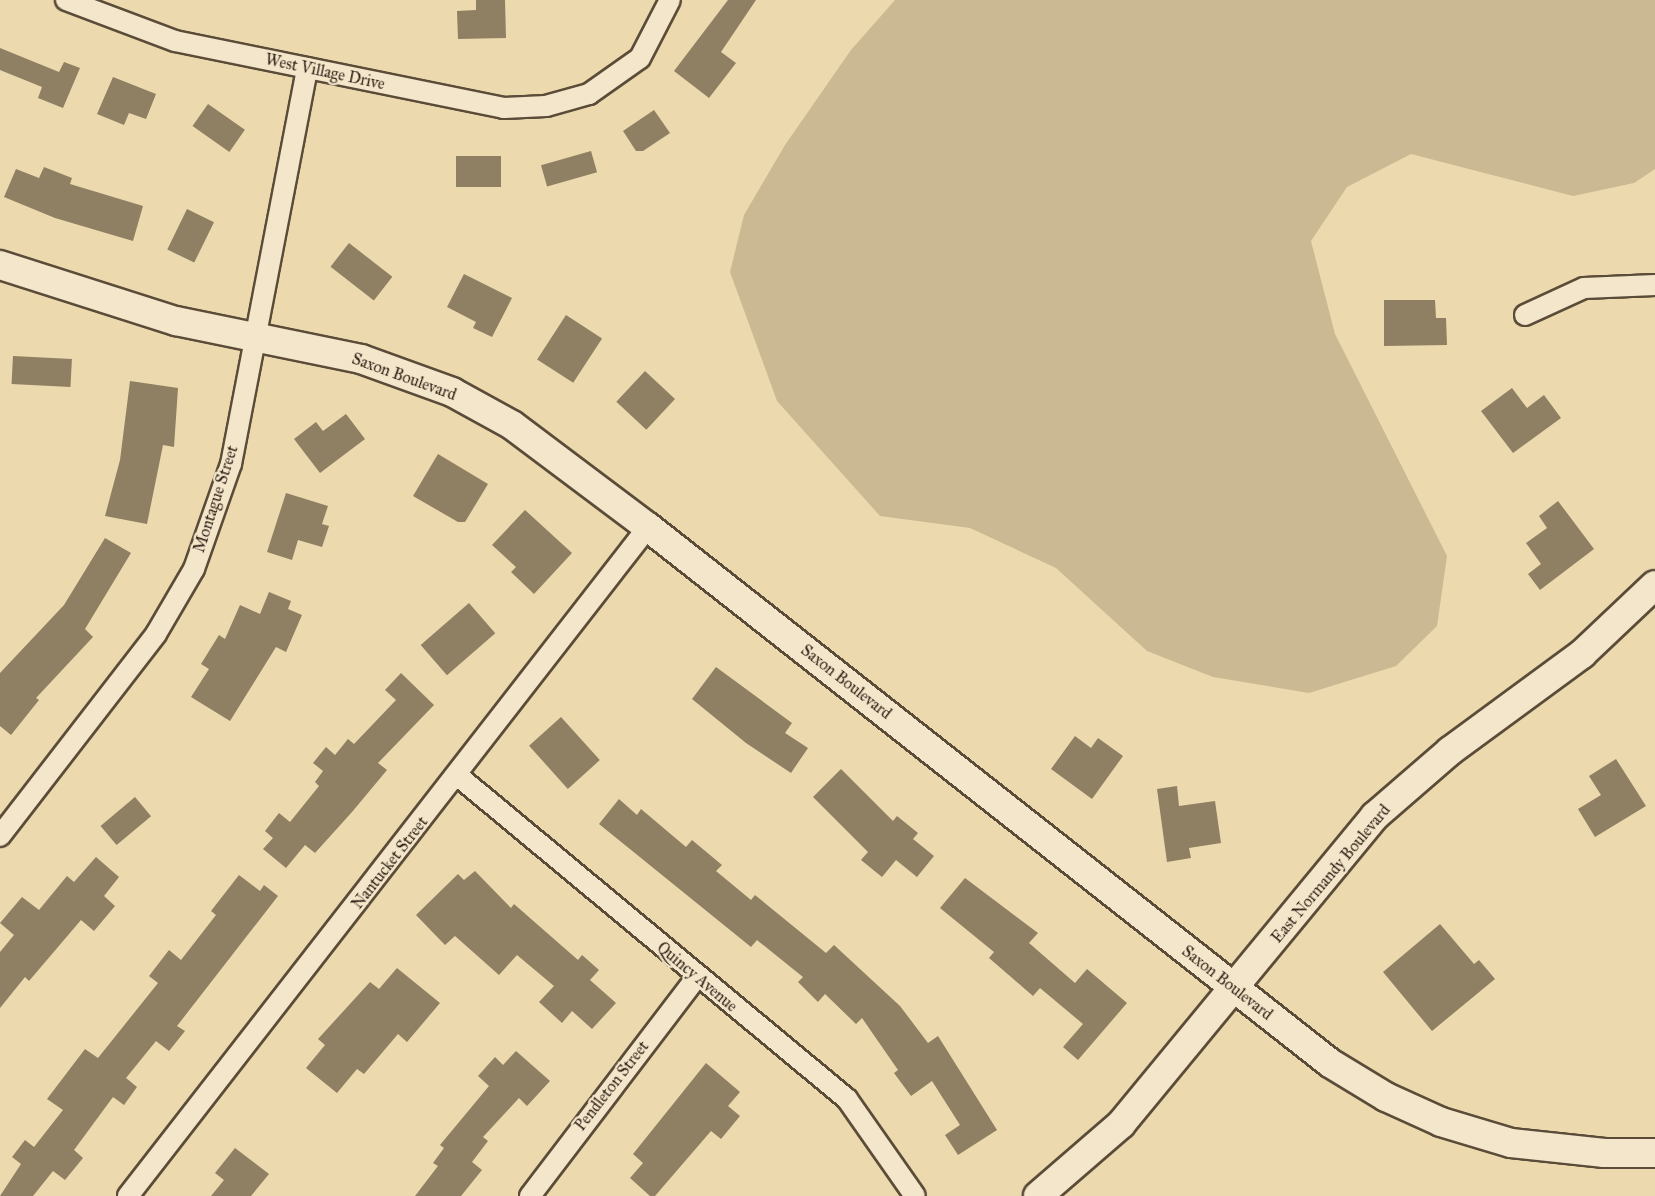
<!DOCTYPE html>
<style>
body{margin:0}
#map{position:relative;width:1655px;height:1196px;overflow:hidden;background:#ecd9ad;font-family:"IM FELL Great Primer",serif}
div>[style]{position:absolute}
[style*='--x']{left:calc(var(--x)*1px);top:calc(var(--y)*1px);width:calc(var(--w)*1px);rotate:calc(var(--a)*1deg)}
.green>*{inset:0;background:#cbb993}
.building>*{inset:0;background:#8f7f63;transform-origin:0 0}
.roads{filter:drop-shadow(2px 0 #5b4c39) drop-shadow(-2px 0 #5b4c39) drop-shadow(0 2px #5b4c39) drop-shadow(0 -2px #5b4c39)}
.street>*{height:20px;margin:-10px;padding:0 10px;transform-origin:10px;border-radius:10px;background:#f3e6ca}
.secondary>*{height:28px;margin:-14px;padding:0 14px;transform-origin:14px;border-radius:14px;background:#f3e6ca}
span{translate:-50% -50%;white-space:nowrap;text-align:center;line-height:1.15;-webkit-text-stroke:4.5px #f3e6ca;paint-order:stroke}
.street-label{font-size:16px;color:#2b1d12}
</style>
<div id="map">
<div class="green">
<i style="clip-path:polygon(895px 0,1655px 0,1655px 169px,1634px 183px,1573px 196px,1411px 154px,1347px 187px,1311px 241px,1335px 334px,1447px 556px,1437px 626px,1396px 666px,1309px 693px,1213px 677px,1147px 651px,1056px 568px,970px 528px,880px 516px,777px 401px,730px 272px,744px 215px,785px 145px,851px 50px)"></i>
</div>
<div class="building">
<i style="clip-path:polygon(476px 0,505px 0,506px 38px,458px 39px,457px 11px,476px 10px)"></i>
<i style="clip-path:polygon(728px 0,756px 0,721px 52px,736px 63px,709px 98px,674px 71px)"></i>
<i style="clip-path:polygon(0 48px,59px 72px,64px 62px,80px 68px,63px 108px,38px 98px,42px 87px,0 70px)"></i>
<i style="clip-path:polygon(113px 77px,156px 94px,146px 119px,129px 113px,124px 125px,97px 114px)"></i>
<i style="left:208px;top:104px;width:45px;height:27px;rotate:35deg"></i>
<i style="clip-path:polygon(654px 110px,670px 133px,643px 151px,636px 151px,623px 131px)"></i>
<i style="left:591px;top:151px;width:22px;height:52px;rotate:74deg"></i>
<i style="left:501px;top:156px;width:31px;height:45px;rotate:90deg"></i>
<i style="clip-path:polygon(44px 167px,72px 178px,70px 184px,143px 206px,133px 241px,55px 218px,4px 197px,16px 169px,39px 178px)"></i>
<i style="left:187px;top:209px;width:30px;height:45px;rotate:26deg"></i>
<i style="left:349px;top:243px;width:55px;height:30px;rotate:38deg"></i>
<i style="clip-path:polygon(464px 274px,512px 298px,492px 337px,473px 328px,476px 322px,447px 307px)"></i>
<i style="clip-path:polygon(1384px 300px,1435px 300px,1436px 318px,1446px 318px,1447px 345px,1384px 346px)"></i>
<i style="left:566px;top:315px;width:43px;height:53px;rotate:33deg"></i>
<i style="left:13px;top:356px;width:59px;height:28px;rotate:3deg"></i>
<i style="left:645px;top:371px;width:41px;height:42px;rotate:43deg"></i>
<i style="clip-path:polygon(130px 381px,178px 388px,174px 447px,163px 445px,147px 524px,105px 516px,120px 460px)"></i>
<i style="clip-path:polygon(1512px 388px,1527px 408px,1544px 395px,1561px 418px,1513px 453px,1481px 411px)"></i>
<i style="clip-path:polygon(346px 414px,365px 439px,320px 473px,294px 439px,316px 422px,323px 431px)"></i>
<i style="clip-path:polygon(438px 454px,488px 484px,465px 522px,458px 522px,413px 496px)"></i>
<i style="clip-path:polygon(286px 493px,328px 506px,322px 524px,329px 526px,322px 547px,298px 540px,292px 560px,267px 552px)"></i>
<i style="clip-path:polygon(1558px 501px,1594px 549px,1540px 590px,1528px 574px,1541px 564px,1526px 543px,1547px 528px,1539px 516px)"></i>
<i style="clip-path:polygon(525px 510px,572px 553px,534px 594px,511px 572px,516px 567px,492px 545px)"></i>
<i style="clip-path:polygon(105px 538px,131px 553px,85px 629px,93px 637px,36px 698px,39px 700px,11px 735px,0 726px,0 673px,64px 605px)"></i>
<i style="clip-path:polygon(269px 592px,291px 601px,288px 609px,302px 615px,286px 652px,276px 647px,230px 721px,191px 697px,209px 669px,201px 664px,219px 635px,225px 639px,240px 605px,260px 614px)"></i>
<i style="left:469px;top:603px;width:40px;height:64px;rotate:49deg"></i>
<i style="clip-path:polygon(716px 667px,792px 723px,785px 733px,808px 748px,791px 773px,746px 743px,692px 699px)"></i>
<i style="clip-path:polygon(401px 673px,434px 705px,378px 763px,387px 770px,352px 812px,315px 853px,305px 845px,286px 868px,263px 849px,273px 838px,265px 831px,279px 813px,290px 822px,319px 786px,315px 782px,323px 771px,313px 763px,326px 747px,335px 755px,348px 739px,354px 744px,396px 700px,385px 690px)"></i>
<i style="left:561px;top:717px;width:58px;height:43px;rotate:48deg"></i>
<i style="clip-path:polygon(1075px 736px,1091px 748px,1098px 738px,1123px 756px,1092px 799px,1051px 769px)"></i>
<i style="clip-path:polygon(1616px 759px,1646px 806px,1595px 837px,1578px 809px,1601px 795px,1589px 776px)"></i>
<i style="clip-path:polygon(841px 769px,893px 821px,897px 816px,918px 833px,913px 839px,934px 856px,917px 877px,896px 860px,882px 877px,861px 860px,868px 852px,813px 797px)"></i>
<i style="clip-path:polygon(1177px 786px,1179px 806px,1215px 801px,1221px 843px,1189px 848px,1191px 858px,1167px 862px,1157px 789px)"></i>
<i style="left:135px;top:797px;width:25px;height:45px;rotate:50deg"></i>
<i style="clip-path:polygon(619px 799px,637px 815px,641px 809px,686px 847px,692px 840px,722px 865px,716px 871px,751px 900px,755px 895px,826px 953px,834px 945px,900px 1006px,928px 1043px,938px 1036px,997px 1130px,958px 1155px,945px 1135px,960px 1125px,932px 1081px,911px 1096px,894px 1073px,898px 1070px,862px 1018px,856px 1024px,825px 994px,818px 1002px,798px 982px,803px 977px,757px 940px,751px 947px,599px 824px)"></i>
<i style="clip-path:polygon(96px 857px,119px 877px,104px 896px,115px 906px,94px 931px,81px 920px,29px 981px,25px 977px,0 1008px,0 952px,14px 935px,0 923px,22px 897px,39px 910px,67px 876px,74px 882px)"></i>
<i style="clip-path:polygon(475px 871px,511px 908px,514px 904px,578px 960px,582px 955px,599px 970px,590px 980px,616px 1003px,592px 1029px,572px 1011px,562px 1023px,539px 1002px,554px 986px,517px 955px,499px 975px,455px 936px,445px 945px,416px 915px,458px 874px,464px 880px)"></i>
<i style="clip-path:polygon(239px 875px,260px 891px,264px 885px,278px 896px,177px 1026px,185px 1031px,169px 1051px,156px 1041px,126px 1078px,137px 1087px,124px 1105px,113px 1097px,74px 1150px,83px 1158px,65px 1180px,53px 1171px,33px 1196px,0 1196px,21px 1164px,12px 1157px,25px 1140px,34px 1147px,63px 1110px,47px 1099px,85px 1049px,98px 1058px,158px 983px,149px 976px,169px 950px,181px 960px,216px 915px,211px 911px)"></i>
<i style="clip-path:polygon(965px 878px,1038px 933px,1029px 943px,1075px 983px,1087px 969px,1127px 1003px,1078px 1060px,1063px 1047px,1083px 1024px,1040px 988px,1033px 996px,989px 958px,994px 952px,940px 908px)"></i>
<i style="clip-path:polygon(1440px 924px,1474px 964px,1479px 960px,1495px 979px,1432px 1031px,1383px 972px)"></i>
<i style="clip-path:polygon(397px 968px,440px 1003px,407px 1042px,398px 1034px,364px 1074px,357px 1069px,337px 1093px,306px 1068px,325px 1045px,318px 1039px,370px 982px,379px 989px)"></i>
<i style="clip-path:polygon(516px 1051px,550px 1081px,527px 1106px,519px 1098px,483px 1137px,488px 1141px,472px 1162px,482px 1170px,461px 1196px,415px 1196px,438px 1166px,433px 1163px,444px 1148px,440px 1145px,489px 1086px,478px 1076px,495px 1057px,503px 1065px)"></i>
<i style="clip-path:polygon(706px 1063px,740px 1092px,728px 1106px,740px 1116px,721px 1139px,711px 1131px,655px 1196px,650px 1196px,630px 1178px,643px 1163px,633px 1154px)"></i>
<i style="clip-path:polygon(235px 1148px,269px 1174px,251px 1196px,211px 1196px,224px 1180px,215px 1173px)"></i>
</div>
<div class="roads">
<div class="street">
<i style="--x:66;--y:0;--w:116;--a:20.6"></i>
<i style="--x:175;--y:41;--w:336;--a:11.5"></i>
<i style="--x:504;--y:108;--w:42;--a:-2.7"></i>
<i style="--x:546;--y:106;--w:45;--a:-15.6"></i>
<i style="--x:589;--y:94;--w:62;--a:-35.2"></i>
<i style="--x:640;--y:58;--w:65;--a:-62.7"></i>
<i style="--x:1525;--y:315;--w:65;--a:-24.6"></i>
<i style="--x:1584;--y:288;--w:71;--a:-2.4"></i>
<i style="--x:458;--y:776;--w:506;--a:39.7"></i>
<i style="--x:847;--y:1099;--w:118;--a:55"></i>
<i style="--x:0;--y:836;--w:255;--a:-52.3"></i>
<i style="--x:156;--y:634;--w:75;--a:-59.7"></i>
<i style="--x:194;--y:569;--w:111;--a:-70.6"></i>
<i style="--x:231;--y:464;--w:403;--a:-79.1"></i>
<i style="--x:128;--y:1196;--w:847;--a:-52.14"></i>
<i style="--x:530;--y:1196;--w:274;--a:-52.7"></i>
</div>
<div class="secondary">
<i style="--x:0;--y:265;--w:185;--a:17.7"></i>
<i style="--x:176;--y:321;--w:189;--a:11.6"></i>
<i style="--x:361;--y:359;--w:97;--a:19.9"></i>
<i style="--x:452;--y:392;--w:68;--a:28.8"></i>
<i style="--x:512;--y:425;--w:170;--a:36.9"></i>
<i style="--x:648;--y:527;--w:867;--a:38.16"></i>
<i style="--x:1330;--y:1063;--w:66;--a:31.3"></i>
<i style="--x:1386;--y:1097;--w:60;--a:24.4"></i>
<i style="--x:1441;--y:1122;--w:73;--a:16.7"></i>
<i style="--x:1511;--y:1143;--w:94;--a:6.1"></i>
<i style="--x:1604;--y:1153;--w:51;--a:0"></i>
<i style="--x:1038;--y:1196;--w:110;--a:-40.9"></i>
<i style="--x:1121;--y:1124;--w:399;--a:-50.5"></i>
<i style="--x:1375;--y:816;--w:99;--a:-40.9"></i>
<i style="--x:1450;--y:751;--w:164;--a:-36.3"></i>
<i style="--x:1582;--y:654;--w:100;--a:-43.4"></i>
</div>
</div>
<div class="street-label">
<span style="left:325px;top:72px;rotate:12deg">West Village Drive</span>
<span style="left:404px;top:377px;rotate:20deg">Saxon Boulevard</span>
<span style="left:216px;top:499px;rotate:-72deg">Montague Street</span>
<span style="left:846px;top:682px;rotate:38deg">Saxon Boulevard</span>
<span style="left:390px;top:863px;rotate:-52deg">Nantucket Street</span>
<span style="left:1331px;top:874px;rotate:-50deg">East Normandy Boulevard</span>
<span style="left:697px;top:977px;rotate:40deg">Quincy Avenue</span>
<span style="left:1227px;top:983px;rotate:38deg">Saxon Boulevard</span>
<span style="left:612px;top:1086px;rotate:-52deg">Pendleton Street</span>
</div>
</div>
